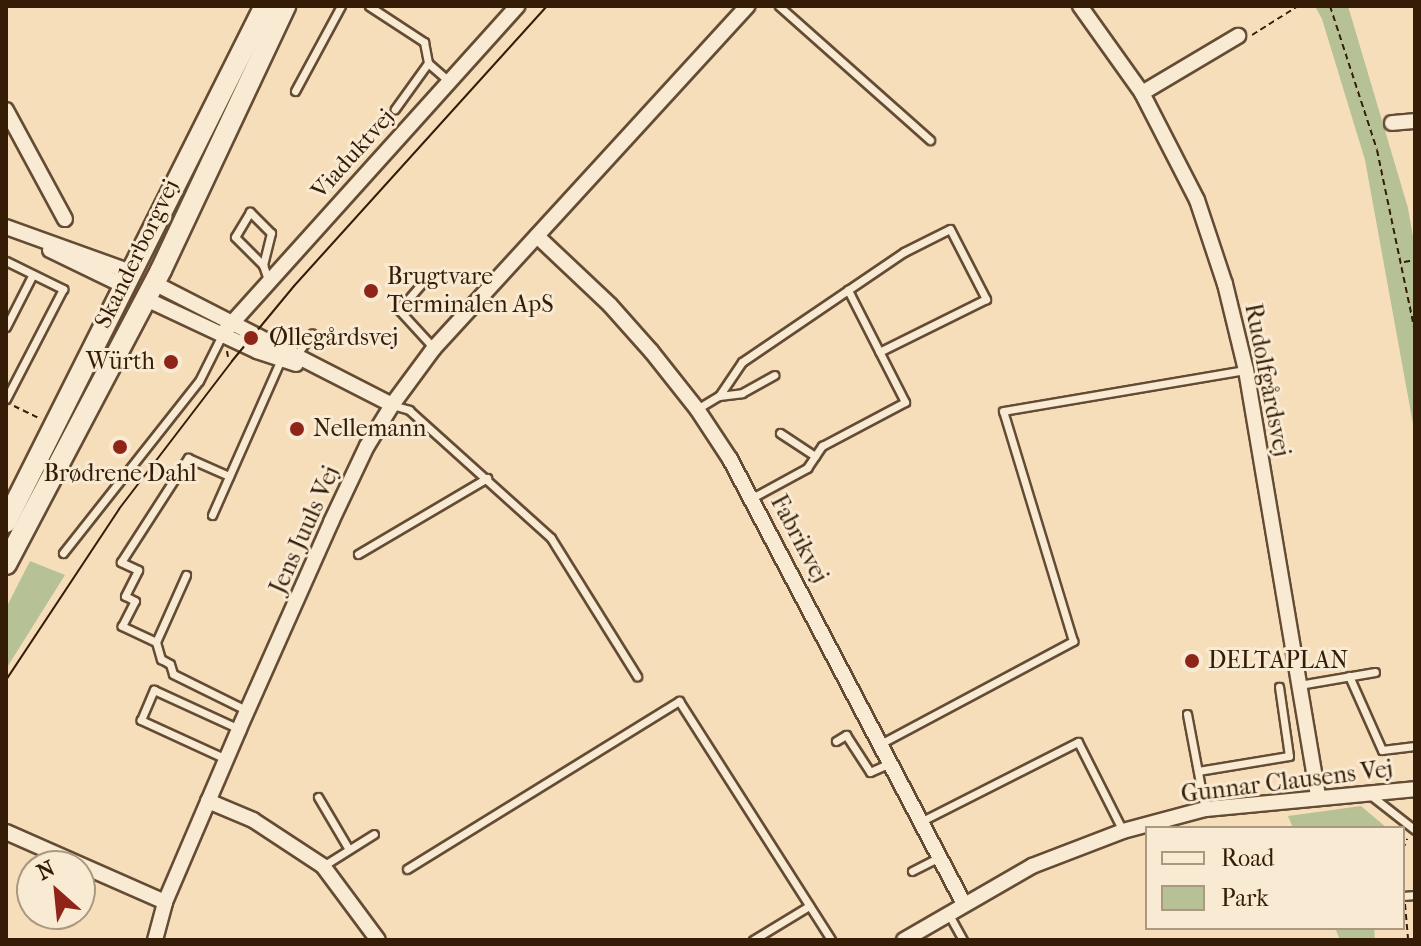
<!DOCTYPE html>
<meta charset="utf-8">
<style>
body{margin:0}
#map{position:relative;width:1421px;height:946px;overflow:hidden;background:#f6debb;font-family:"IM FELL French Canon",serif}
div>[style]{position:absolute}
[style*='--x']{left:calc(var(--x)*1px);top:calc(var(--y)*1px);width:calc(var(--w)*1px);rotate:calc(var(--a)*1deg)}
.green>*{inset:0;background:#b6c295}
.path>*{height:2px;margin-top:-1px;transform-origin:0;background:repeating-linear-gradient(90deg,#341c07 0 6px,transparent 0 10px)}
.roads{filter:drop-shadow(2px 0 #644c34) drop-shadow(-2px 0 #644c34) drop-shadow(0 2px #644c34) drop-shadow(0 -2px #644c34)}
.service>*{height:7px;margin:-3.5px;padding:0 3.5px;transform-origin:3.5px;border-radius:3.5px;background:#f9ead3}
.minor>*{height:14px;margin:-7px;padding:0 7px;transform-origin:7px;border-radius:7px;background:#f9ead3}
.secondary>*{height:20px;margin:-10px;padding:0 10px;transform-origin:10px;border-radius:10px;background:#f9ead3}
.tram>*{height:2px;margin:-1px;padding:0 1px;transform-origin:1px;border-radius:1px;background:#341c07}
.dots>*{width:22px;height:22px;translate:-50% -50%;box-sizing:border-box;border:4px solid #f9ead3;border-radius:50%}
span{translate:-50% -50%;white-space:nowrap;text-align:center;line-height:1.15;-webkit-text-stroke:6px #f9ead3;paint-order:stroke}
.street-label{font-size:24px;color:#341c07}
.poi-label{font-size:24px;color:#341c07}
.left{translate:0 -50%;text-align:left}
.right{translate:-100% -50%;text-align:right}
.frame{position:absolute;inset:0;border:8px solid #341c07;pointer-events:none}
.legend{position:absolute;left:1145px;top:826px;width:260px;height:104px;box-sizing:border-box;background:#f9ead3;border:2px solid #aa9881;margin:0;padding:10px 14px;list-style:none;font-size:24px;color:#341c07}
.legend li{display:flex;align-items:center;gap:16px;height:40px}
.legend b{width:40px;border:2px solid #aa9881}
.north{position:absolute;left:16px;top:850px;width:80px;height:80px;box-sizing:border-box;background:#f9ead3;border:2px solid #aa9881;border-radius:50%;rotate:333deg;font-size:22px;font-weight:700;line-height:32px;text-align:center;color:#341c07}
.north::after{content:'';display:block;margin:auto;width:28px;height:36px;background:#8f2418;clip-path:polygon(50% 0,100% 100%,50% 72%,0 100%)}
</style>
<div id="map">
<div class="green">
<i style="clip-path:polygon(1315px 6px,1348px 6px,1408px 208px,1415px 248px,1415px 435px,1365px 160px,1322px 19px)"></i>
<i style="clip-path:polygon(30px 561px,65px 575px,6px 669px,6px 608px)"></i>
<i style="clip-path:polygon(1361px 806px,1387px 828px,1293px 828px,1288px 816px)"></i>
<i style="clip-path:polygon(1335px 928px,1374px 928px,1375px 940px,1340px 940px)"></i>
</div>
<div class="path">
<i style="--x:1330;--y:6;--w:151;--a:71.9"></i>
<i style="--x:1377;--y:150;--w:186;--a:78.2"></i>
<i style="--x:1252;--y:35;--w:54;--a:-32.2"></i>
<i style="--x:1404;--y:262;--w:11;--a:-10"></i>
<i style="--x:227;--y:351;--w:6;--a:81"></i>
<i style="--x:14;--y:406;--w:30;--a:26"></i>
<i style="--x:1403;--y:849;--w:11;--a:-68"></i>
<i style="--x:1403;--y:875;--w:11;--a:85"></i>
<i style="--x:1405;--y:904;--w:36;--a:85"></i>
</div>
<div class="roads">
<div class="service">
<i style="--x:369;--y:6;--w:66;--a:33.2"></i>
<i style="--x:424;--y:42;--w:21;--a:79"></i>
<i style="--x:428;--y:63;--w:57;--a:125.7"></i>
<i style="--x:779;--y:6;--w:202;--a:41.6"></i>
<i style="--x:428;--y:63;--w:28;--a:41"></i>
<i style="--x:295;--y:91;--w:97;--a:-61.6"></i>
<i style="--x:6;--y:261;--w:64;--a:26.2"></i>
<i style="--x:63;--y:289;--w:124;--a:117.4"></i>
<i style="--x:263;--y:265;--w:33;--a:-76"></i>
<i style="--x:271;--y:233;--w:30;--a:-135"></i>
<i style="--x:250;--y:212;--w:29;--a:121"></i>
<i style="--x:235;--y:237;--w:40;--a:45"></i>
<i style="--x:263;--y:265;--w:18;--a:71"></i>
<i style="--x:424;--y:281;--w:38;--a:131"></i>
<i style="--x:399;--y:310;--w:52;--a:47.4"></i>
<i style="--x:6;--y:327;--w:59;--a:-63"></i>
<i style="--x:295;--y:357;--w:29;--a:-54"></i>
<i style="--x:719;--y:396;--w:23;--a:-7"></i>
<i style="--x:742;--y:393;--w:37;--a:-29"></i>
<i style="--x:392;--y:405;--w:18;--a:16"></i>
<i style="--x:409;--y:410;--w:191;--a:42"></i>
<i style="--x:551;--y:538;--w:163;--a:58.1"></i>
<i style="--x:697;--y:409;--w:26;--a:-31"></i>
<i style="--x:719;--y:396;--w:41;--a:-55.9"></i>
<i style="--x:742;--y:362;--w:196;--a:-34.2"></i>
<i style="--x:904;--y:252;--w:51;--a:-26.6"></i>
<i style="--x:950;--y:229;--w:79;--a:62.8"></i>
<i style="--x:986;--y:299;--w:119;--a:153.6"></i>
<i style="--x:780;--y:433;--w:42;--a:33.3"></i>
<i style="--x:752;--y:498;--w:63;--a:-28.6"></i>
<i style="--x:807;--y:468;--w:27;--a:-56"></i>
<i style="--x:822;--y:446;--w:94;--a:-27.9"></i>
<i style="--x:905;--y:402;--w:126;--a:-117"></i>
<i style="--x:212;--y:515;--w:171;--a:-66.1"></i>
<i style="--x:63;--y:553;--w:219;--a:-51.7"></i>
<i style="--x:199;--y:381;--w:51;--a:-63.4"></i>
<i style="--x:358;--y:554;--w:150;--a:-30.5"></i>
<i style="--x:186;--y:575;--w:73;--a:114.1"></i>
<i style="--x:156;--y:642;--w:18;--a:74"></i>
<i style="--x:161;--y:659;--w:10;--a:29"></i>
<i style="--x:170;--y:664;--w:10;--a:73"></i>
<i style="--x:173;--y:674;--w:81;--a:26.3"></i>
<i style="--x:156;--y:642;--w:38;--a:-155"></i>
<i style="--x:122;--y:626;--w:28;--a:-63"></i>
<i style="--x:135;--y:601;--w:11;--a:-153"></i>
<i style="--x:125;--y:596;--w:29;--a:-63"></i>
<i style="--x:138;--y:570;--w:19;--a:-155"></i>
<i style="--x:121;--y:562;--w:124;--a:-57.2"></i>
<i style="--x:188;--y:458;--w:45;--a:23.7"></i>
<i style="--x:1349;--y:676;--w:81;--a:66"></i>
<i style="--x:1382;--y:750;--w:33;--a:-7"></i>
<i style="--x:1299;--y:685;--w:77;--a:-9.7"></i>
<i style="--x:1187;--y:714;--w:97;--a:79.3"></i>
<i style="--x:836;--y:741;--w:12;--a:-31"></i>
<i style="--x:846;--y:735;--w:44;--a:57"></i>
<i style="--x:870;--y:772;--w:22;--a:-24"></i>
<i style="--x:882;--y:743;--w:217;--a:-28.1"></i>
<i style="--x:1073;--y:641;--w:240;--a:-106.9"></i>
<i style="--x:1003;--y:411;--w:245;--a:-9.6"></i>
<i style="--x:226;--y:759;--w:94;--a:-155.4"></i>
<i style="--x:141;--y:720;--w:33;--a:-67"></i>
<i style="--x:154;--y:690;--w:94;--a:24.6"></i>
<i style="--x:1198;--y:771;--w:92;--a:-9.4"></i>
<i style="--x:1289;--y:756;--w:70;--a:-98.2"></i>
<i style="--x:1369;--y:794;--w:58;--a:38"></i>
<i style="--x:318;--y:797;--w:59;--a:59.5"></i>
<i style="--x:922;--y:821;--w:175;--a:-26.9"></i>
<i style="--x:1078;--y:742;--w:100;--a:63.2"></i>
<i style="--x:323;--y:866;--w:60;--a:-32.1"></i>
<i style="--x:407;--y:869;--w:320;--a:-31.7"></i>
<i style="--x:679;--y:701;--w:283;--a:57.5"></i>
<i style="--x:912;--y:871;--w:29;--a:-27"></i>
<i style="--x:1403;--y:896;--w:12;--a:-5"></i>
<i style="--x:948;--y:913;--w:31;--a:61"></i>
<i style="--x:753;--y:940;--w:66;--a:-31.3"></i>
</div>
<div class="minor">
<i style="--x:1080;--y:6;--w:107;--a:54.5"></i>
<i style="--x:1142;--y:93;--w:120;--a:62.8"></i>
<i style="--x:1197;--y:200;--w:89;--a:71.6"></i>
<i style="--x:1225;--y:284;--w:89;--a:76.3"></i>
<i style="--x:1246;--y:370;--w:433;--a:80.4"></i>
<i style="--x:1142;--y:93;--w:112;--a:-30.7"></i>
<i style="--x:6;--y:110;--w:124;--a:61.6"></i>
<i style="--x:1392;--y:123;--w:23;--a:-5"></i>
<i style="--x:6;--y:227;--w:133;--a:19.8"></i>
<i style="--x:537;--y:236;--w:100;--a:43.4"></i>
<i style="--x:610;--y:305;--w:62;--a:48.3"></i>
<i style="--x:651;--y:351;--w:74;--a:51.6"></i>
<i style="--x:697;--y:409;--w:60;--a:56.6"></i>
<i style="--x:730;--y:459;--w:503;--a:62.26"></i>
<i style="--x:50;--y:250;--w:82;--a:25.9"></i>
<i style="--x:154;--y:283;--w:267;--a:27.1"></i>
<i style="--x:146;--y:299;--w:123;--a:25.1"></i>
<i style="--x:257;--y:351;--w:41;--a:18.4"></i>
<i style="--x:223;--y:333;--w:440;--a:-48"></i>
<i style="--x:208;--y:801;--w:49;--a:22.9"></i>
<i style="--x:253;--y:820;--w:84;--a:33.3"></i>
<i style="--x:323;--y:866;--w:92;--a:53.4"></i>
<i style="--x:6;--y:832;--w:174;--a:23.8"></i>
<i style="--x:155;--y:940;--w:39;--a:-75"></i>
<i style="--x:165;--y:902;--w:188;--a:-66.8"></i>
<i style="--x:239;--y:729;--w:227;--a:-66"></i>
<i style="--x:331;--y:522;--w:84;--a:-64.7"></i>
<i style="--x:367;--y:446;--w:48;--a:-58.6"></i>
<i style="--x:392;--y:405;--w:71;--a:-53.6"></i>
<i style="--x:434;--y:348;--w:464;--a:-47.5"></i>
<i style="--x:904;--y:940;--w:148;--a:-30"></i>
<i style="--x:1032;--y:866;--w:97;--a:-21"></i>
<i style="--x:1123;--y:831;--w:85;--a:-15"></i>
<i style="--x:1205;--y:809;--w:211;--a:-5.4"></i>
</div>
<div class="secondary">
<i style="--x:6;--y:522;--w:577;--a:-63.35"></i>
<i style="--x:6;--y:564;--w:332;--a:-62.2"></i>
<i style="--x:161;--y:270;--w:292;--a:-64.8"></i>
</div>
</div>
<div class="tram">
<i style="--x:6;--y:680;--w:205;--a:-56.5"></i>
<i style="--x:119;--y:509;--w:186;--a:-52.6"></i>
<i style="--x:232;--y:361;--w:97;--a:-50.4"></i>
<i style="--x:294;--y:286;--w:377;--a:-47.9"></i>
</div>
<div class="dots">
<i style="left:371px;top:291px;background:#8f2418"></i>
<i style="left:251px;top:338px;background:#8f2418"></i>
<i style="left:171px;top:362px;background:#8f2418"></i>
<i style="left:297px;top:429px;background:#8f2418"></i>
<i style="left:120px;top:447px;background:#8f2418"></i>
<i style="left:1192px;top:661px;background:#8f2418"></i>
</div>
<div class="street-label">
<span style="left:353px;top:154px;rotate:-48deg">Viaduktvej</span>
<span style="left:137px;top:254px;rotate:-64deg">Skanderborgvej</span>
<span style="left:1267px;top:380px;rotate:79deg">Rudolfgårdsvej</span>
<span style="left:305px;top:530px;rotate:-66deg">Jens Juuls Vej</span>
<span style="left:799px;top:539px;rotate:62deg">Fabrikvej</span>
<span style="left:1287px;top:782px;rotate:-7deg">Gunnar Clausens Vej</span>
</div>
<div class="poi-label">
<span class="left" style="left:387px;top:291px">Brugtvare<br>Terminalen ApS</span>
<span class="left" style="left:269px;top:338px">Øllegårdsvej</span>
<span class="right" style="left:155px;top:362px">Würth</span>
<span class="left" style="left:313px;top:429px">Nellemann</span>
<span style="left:120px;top:474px">Brødrene Dahl</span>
<span class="left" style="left:1208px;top:661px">DELTAPLAN</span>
</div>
<div class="frame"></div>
<ul class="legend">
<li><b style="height:10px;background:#f9ead3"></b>Road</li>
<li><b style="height:22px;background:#b6c295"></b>Park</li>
</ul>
<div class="north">N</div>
</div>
